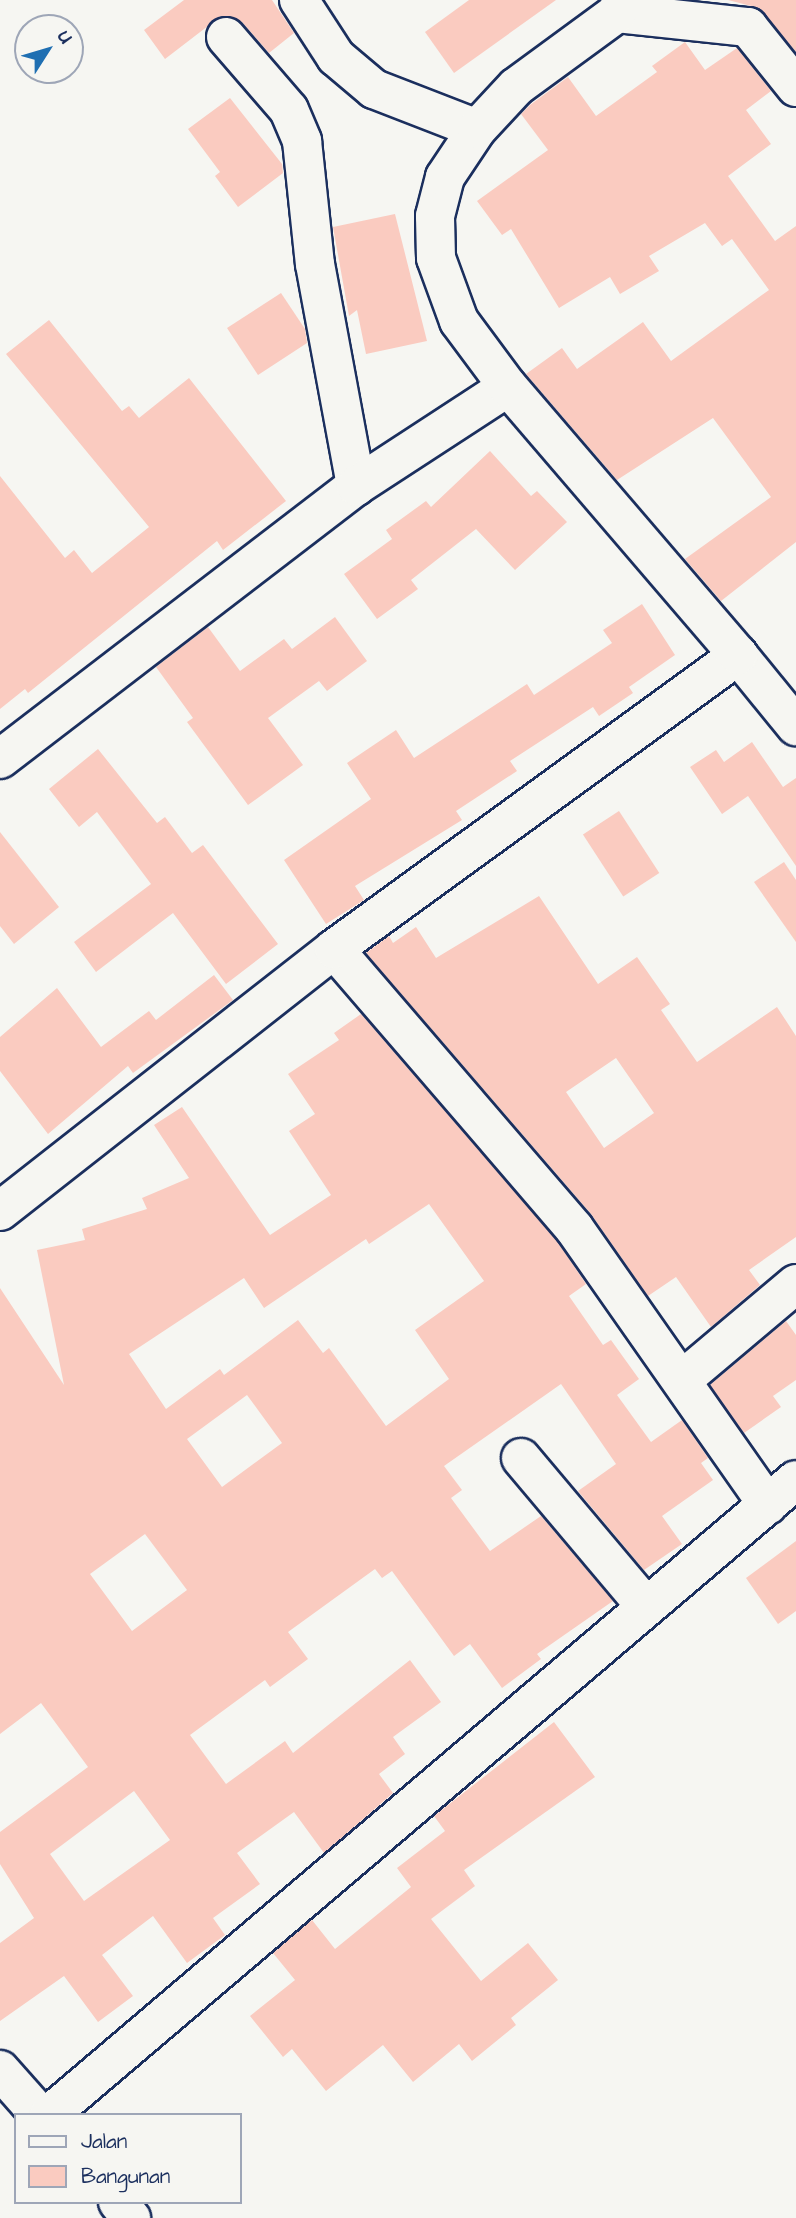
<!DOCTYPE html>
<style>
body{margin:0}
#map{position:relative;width:796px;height:2218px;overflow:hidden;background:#f6f6f2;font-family:"Architects Daughter",sans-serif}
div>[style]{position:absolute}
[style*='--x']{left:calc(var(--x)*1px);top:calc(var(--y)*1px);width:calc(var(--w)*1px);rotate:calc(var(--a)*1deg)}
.building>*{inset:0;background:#facbc0;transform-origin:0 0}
.roads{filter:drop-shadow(2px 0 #1b2f5e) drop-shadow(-2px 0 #1b2f5e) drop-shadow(0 2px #1b2f5e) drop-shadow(0 -2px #1b2f5e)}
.street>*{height:38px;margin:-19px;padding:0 19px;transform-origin:19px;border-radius:19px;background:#f6f6f2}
span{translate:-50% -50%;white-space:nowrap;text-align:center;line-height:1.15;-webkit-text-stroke:5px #f6f6f2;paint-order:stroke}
.legend{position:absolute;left:14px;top:2113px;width:228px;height:91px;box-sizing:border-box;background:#f6f6f2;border:2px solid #9ea6b7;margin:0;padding:9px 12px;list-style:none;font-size:21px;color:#1b2f5e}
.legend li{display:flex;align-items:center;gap:14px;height:35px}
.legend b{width:35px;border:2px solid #9ea6b7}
.north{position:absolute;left:14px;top:14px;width:70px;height:70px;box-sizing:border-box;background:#f6f6f2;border:2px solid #9ea6b7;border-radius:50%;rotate:53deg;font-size:19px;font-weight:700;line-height:28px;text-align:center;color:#1b2f5e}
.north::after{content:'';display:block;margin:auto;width:24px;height:32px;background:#1f6fb2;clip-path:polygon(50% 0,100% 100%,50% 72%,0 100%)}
</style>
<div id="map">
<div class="building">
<i style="clip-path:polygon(184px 0,272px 0,294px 33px,269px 53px,242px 22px,221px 16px,165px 59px,144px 30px)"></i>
<i style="clip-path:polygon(469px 0,556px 0,454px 73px,425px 32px)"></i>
<i style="clip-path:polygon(728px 0,796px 0,796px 52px,759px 8px)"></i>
<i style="clip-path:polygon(685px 42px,705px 70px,737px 48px,771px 91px,746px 110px,771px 144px,728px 176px,775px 241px,796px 226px,796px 542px,721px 601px,685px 559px,771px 497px,713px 418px,617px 480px,526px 374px,562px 348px,577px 369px,643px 322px,671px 361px,769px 290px,732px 239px,722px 246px,705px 223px,649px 256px,659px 271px,620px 294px,610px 277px,559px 308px,511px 229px,502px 235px,477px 201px,548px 150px,521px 114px,530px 105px,568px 77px,596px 116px,657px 72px,652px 66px)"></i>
<i style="clip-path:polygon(230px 98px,282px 164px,283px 173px,238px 207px,215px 176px,220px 172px,188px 129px)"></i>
<i style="clip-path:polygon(395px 214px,427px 341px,366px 354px,357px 310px,349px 316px,333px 227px)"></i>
<i style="clip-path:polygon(281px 293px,305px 329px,307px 343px,258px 375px,227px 328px)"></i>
<i style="clip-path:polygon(49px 320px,122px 411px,129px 406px,139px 418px,189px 378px,286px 501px,223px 550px,217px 541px,28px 693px,25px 689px,0 709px,0 476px,65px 558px,74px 550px,92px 573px,149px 527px,6px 354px)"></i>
<i style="clip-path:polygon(490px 451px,531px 496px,537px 491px,567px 522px,515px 570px,476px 529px,411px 580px,418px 589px,377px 619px,344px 574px,392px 539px,386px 530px,426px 501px,431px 507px)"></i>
<i style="clip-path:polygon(642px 604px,675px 655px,629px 687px,633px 693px,599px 716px,593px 707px,510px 761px,517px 771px,456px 811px,462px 820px,355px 886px,364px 900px,326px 924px,284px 860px,371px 799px,347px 763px,396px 730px,414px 758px,527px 684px,534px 695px,612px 643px,603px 630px)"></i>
<i style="clip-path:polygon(335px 617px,367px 661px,327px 691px,319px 681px,268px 718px,303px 765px,248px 805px,187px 722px,193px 718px,156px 667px,208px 627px,240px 671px,284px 639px,292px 649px)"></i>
<i style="clip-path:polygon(752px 742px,783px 787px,796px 778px,796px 866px,748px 796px,722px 814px,690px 767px,716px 750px,724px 762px)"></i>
<i style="clip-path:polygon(98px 749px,157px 823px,165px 817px,192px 853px,203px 845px,278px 944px,226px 984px,173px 913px,96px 972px,74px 942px,151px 884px,97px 812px,79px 827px,49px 789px)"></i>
<i style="left:619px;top:811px;width:74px;height:43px;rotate:57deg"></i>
<i style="clip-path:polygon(0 832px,59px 907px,14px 944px,0 926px)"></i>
<i style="clip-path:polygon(784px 862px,796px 880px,796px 942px,754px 882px)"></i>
<i style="clip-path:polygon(evenodd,539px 896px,598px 984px,637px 957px,670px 1004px,661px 1010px,697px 1062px,777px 1007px,796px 1036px,796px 1237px,749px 1270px,760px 1285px,711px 1327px,676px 1277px,648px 1296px,591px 1214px,366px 953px,389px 936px,393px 943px,416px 927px,436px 958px,539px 896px,616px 1058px,654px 1113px,604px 1148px,566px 1092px,616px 1058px)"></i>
<i style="clip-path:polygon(214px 975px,233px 1000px,133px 1073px,128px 1066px,48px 1134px,0 1071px,0 1037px,57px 988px,101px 1047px,149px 1011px,156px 1020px)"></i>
<i style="clip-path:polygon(evenodd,361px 1014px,557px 1241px,586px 1284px,569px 1296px,603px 1345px,611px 1340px,639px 1379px,617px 1395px,651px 1442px,682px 1420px,708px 1458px,701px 1463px,713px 1480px,662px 1516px,682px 1544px,644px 1570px,578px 1491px,616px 1464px,561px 1384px,444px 1466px,462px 1490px,451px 1498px,490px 1551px,541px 1516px,613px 1601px,537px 1654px,541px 1659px,502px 1688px,470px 1644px,454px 1656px,392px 1571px,382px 1578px,375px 1569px,288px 1632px,308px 1659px,270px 1687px,265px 1680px,190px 1735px,226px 1784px,285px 1741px,293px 1753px,410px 1660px,441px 1702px,393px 1737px,405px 1754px,379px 1774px,393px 1793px,324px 1853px,294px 1812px,237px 1853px,260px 1884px,213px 1918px,225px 1935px,187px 1963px,153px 1916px,102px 1955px,133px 1996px,98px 2022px,64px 1976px,0 2021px,0 1943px,34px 1918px,0 1864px,0 1832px,88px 1767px,41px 1703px,0 1734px,0 1288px,64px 1385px,37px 1250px,85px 1240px,82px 1229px,147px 1209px,142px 1198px,189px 1178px,154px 1125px,182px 1107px,270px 1235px,331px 1195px,289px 1131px,315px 1114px,288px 1074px,339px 1040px,334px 1033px,361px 1014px,429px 1204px,484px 1281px,415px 1330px,449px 1379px,386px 1426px,329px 1348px,323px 1353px,298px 1320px,224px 1375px,220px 1369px,166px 1409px,129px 1354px,244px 1278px,264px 1308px,366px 1239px,369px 1244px,429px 1204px,361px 1014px,247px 1395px,282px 1443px,222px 1487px,187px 1439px,247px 1395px,361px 1014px,145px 1534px,187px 1590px,132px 1631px,90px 1574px,145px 1534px,361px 1014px,134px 1791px,170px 1840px,84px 1901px,50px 1854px,134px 1791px)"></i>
<i style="clip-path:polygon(786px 1321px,796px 1335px,796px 1380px,773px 1396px,781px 1407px,744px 1433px,710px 1385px)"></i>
<i style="clip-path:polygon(796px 1541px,796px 1611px,778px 1624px,746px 1578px)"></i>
<i style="clip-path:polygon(554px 1722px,595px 1777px,464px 1870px,475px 1886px,431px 1919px,481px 1981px,528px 1943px,558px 1980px,511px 2018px,516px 2025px,472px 2061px,459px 2044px,413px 2082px,383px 2045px,326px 2091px,292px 2049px,283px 2057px,250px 2016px,295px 1980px,273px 1953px,312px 1920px,335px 1949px,411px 1887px,397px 1868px,445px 1831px,434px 1816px)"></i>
</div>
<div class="roads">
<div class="street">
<i style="--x:299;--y:0;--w:68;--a:57"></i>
<i style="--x:336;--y:57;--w:50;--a:40.1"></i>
<i style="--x:374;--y:89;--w:110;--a:21.2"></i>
<i style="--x:617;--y:13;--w:132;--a:6.1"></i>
<i style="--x:748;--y:27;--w:77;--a:51.3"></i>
<i style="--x:226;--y:37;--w:96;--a:49.2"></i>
<i style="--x:289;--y:110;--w:34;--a:67"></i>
<i style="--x:302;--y:141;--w:124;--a:84"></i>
<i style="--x:315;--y:264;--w:226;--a:79.5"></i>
<i style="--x:738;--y:655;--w:92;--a:50.8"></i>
<i style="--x:0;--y:759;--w:449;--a:-37.5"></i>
<i style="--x:356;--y:486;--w:181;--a:-33.1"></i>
<i style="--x:334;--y:949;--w:368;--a:49.3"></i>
<i style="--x:574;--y:1228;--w:338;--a:55"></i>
<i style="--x:0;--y:1211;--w:424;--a:-38.1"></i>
<i style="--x:334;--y:949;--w:500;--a:-36"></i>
<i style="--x:738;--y:655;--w:353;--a:-130.6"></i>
<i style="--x:508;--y:387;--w:82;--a:-126.6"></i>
<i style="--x:459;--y:321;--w:67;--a:-110.1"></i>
<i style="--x:436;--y:258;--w:42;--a:-91.4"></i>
<i style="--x:435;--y:216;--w:40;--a:-75.6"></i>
<i style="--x:445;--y:177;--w:58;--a:-56.3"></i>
<i style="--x:477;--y:129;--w:57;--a:-47.1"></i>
<i style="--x:516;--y:87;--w:125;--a:-36.2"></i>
<i style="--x:617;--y:13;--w:14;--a:-69"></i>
<i style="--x:682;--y:1380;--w:149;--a:-40.1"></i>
<i style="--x:521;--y:1458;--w:192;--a:49.9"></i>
<i style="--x:0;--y:2070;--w:60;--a:48.4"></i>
<i style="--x:49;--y:2115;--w:980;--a:-40.37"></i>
<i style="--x:118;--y:2202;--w:21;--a:51"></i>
</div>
</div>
<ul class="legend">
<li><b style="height:9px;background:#f6f6f2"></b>Jalan</li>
<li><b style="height:19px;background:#facbc0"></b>Bangunan</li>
</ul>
<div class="north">U</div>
</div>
